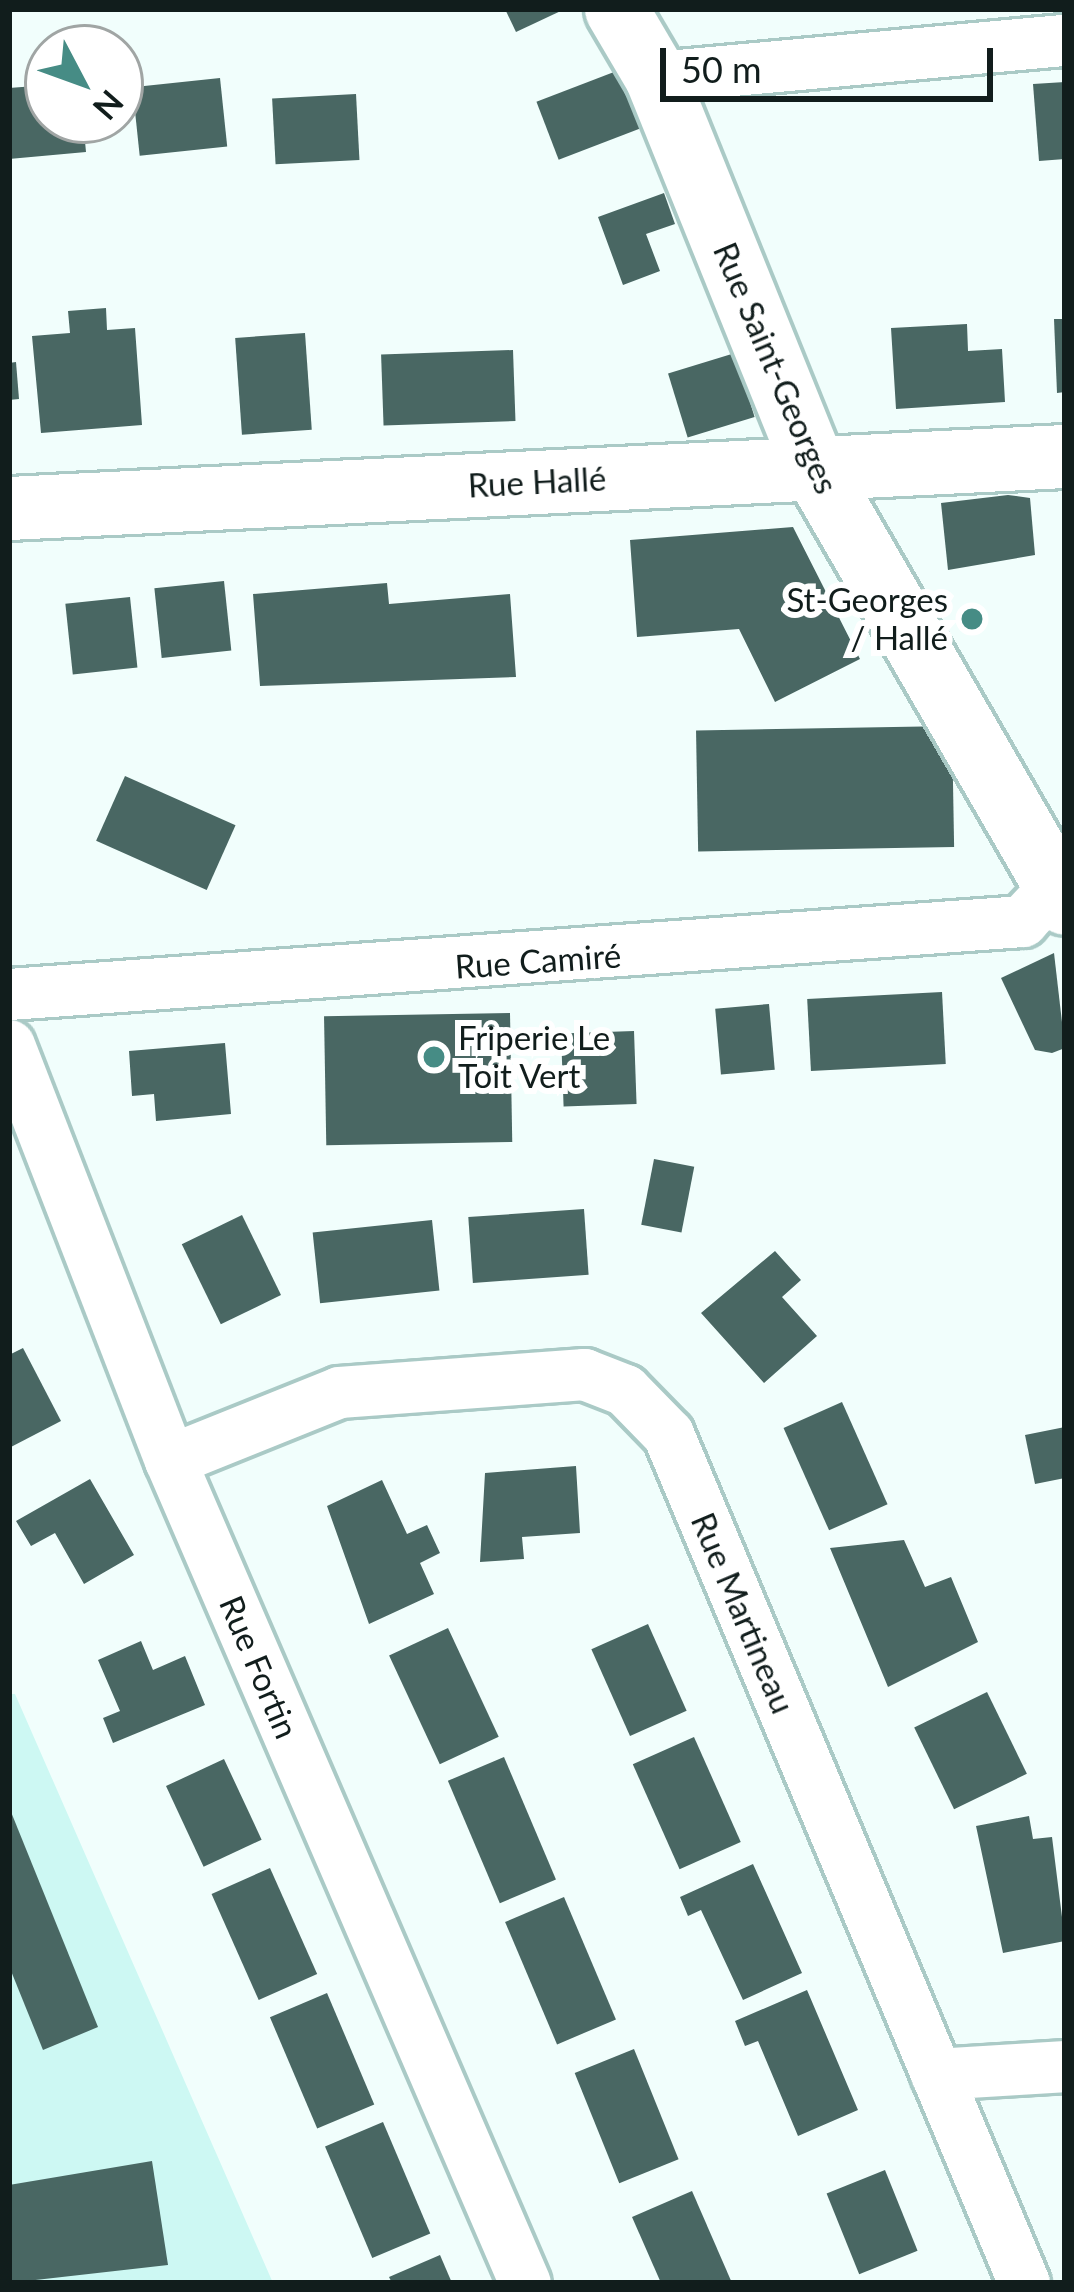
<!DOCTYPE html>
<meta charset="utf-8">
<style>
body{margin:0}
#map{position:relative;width:1074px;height:2292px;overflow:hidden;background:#f1fefc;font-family:Lato,sans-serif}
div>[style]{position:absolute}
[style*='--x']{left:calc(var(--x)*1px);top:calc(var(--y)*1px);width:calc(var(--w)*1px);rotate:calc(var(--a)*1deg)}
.built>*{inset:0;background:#cdf8f3}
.building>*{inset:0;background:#496763;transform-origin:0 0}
.roads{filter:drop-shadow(3px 0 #aacac6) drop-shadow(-3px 0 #aacac6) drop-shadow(0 3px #aacac6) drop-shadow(0 -3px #aacac6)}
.minor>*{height:51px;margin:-25.5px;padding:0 25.5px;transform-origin:25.5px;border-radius:25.5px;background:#fff}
.tertiary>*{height:63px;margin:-31.5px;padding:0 31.5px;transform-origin:31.5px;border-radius:31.5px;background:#fff}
.dots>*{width:33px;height:33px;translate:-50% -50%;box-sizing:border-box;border:6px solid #fff;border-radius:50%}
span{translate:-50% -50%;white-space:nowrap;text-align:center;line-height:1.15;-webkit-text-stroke:12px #fff;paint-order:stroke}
.street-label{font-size:33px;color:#111d1c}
.poi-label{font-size:33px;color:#111d1c}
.right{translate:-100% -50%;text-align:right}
.left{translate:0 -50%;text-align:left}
.frame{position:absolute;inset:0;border:12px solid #111d1c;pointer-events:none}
.north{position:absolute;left:24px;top:24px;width:120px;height:120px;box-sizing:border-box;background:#fff;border:3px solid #a0a5a4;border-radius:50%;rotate:131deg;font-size:33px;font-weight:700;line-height:48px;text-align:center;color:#111d1c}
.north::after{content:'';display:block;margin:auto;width:42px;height:54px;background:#468c85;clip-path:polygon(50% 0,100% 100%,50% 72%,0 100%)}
.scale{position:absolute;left:660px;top:48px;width:333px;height:54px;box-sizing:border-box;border:6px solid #111d1c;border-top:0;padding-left:15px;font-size:36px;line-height:42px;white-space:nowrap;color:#111d1c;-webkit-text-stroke:9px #fff;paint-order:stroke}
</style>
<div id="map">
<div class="built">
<i style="clip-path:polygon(9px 1694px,15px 1694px,273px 2283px,9px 2283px)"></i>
</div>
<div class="building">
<i style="clip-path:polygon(505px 9px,565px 9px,516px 32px)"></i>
<i style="left:627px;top:67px;width:62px;height:97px;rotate:69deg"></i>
<i style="left:220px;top:78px;width:69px;height:88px;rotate:84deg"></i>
<i style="clip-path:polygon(1065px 82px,1065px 159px,1039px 161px,1033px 84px)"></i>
<i style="clip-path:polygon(48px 85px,48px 120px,83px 120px,86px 152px,9px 159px,9px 88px)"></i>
<i style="left:356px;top:94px;width:66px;height:84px;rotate:87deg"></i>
<i style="clip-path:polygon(664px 193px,675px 224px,646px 234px,660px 271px,623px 285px,598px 217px)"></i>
<i style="clip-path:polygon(106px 308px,107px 330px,135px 328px,142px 425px,41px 433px,32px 336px,70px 333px,68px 311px)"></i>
<i style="clip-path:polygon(1054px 319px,1065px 319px,1065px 392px,1057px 393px)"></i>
<i style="clip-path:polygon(967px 324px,968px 351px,1002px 349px,1005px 402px,896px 409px,891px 328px)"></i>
<i style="left:305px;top:333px;width:97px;height:70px;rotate:86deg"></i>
<i style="left:513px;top:350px;width:71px;height:132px;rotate:88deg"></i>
<i style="left:735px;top:353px;width:67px;height:70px;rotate:73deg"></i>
<i style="clip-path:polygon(16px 362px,19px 399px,9px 400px,9px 363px)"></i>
<i style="clip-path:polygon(1008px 495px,1030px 498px,1035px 555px,948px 570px,941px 503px)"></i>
<i style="clip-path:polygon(793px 527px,860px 659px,775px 702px,739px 629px,637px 637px,630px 540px)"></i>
<i style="left:224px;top:581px;width:70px;height:70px;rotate:84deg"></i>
<i style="clip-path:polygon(387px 583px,389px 604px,510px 594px,516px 677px,260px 686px,253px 594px)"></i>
<i style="left:130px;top:597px;width:71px;height:65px;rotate:84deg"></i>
<i style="left:952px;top:726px;width:121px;height:256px;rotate:89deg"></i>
<i style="left:125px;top:776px;width:121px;height:71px;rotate:24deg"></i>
<i style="clip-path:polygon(1054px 953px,1065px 1048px,1052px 1053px,1035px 1050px,1001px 978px)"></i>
<i style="left:942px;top:992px;width:72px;height:135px;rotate:87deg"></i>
<i style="left:769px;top:1004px;width:66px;height:54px;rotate:85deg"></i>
<i style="left:510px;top:1013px;width:129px;height:186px;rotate:89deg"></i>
<i style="left:634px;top:1031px;width:73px;height:73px;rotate:88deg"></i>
<i style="clip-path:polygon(225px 1043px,231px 1114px,156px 1121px,154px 1094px,132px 1096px,129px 1051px)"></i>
<i style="left:654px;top:1159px;width:41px;height:67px;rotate:11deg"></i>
<i style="left:584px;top:1209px;width:66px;height:116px;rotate:86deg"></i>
<i style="left:242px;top:1215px;width:89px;height:67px;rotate:64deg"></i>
<i style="left:432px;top:1220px;width:71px;height:120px;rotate:84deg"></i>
<i style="clip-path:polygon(775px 1251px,801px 1280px,782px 1297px,817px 1336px,764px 1383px,701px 1313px)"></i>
<i style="clip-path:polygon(23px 1348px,61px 1421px,9px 1448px,9px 1355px)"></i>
<i style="left:842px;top:1402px;width:112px;height:64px;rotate:66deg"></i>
<i style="clip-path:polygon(1065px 1427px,1065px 1478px,1035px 1484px,1025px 1435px)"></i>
<i style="clip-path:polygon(576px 1466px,580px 1533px,522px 1537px,524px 1559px,480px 1562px,485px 1473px)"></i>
<i style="clip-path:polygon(90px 1479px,134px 1555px,84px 1584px,55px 1533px,31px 1546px,16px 1521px)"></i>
<i style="clip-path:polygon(382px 1480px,407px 1534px,427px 1525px,440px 1553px,420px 1563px,434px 1594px,369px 1624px,327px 1506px)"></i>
<i style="clip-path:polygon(904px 1540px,925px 1587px,951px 1577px,978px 1642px,888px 1687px,830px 1548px)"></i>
<i style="left:648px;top:1624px;width:95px;height:62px;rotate:66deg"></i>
<i style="left:448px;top:1628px;width:120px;height:65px;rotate:65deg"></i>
<i style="clip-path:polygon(141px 1641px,153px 1670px,185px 1656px,205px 1705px,113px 1743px,103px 1718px,120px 1711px,98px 1660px)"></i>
<i style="left:987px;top:1692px;width:91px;height:81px;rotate:64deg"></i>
<i style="left:694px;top:1737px;width:115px;height:67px;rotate:66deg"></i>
<i style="left:504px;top:1757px;width:133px;height:61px;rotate:67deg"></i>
<i style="left:224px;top:1759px;width:89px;height:64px;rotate:65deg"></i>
<i style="clip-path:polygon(9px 1807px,98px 2027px,43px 2050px,9px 1966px)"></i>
<i style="clip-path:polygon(1029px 1816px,1033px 1839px,1052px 1837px,1065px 1941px,1003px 1953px,976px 1826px)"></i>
<i style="clip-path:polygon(753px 1864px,802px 1973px,743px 2000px,701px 1910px,688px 1916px,680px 1897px)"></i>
<i style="left:270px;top:1868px;width:116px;height:64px;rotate:66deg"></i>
<i style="left:564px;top:1897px;width:133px;height:64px;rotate:67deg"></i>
<i style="clip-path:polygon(807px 1990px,858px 2110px,798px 2136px,758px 2041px,745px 2046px,735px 2021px)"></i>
<i style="left:327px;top:1993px;width:121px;height:62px;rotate:67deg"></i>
<i style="left:634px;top:2049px;width:119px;height:64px;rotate:68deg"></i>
<i style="left:383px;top:2122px;width:121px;height:63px;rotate:67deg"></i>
<i style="clip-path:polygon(152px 2161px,168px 2265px,9px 2283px,9px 2185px)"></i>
<i style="left:885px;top:2170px;width:87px;height:63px;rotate:68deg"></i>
<i style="clip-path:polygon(692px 2191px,732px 2283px,661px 2283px,632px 2217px)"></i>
<i style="clip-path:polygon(440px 2255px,452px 2283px,392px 2283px,389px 2277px)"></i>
</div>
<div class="roads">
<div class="minor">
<i style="--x:656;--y:77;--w:411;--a:-5.2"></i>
<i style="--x:9;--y:994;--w:1016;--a:-4.12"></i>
<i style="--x:1022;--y:921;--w:63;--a:-46.9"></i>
<i style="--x:9;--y:1045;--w:445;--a:68.8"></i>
<i style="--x:170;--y:1460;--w:896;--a:66.67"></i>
<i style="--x:170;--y:1460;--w:182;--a:-21.9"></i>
<i style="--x:339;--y:1392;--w:246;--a:-4.2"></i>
<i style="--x:584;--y:1374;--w:44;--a:21.3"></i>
<i style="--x:625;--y:1390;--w:62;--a:45.7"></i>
<i style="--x:668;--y:1434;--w:921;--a:67.25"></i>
<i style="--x:936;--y:2074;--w:129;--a:-3.5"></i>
</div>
<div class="tertiary">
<i style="--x:616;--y:9;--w:79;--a:59.5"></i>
<i style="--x:656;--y:77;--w:422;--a:68"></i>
<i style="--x:814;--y:468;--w:502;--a:60.01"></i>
<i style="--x:9;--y:508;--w:1057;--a:-2.82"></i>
</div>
</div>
<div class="dots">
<i style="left:972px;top:619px;background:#468c85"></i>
<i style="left:434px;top:1057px;background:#468c85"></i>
</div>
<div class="street-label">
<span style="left:776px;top:368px;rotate:67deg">Rue Saint-Georges</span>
<span style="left:537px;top:482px;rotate:-3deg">Rue Hallé</span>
<span style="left:538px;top:961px;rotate:-4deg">Rue Camiré</span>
<span style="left:743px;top:1613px;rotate:67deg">Rue Martineau</span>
<span style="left:259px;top:1667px;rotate:67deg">Rue Fortin</span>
</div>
<div class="poi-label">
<span class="right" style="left:948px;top:619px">St-Georges<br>/ Hallé</span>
<span class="left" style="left:458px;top:1057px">Friperie Le<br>Toit Vert</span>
</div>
<div class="frame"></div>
<div class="north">N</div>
<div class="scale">50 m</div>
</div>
